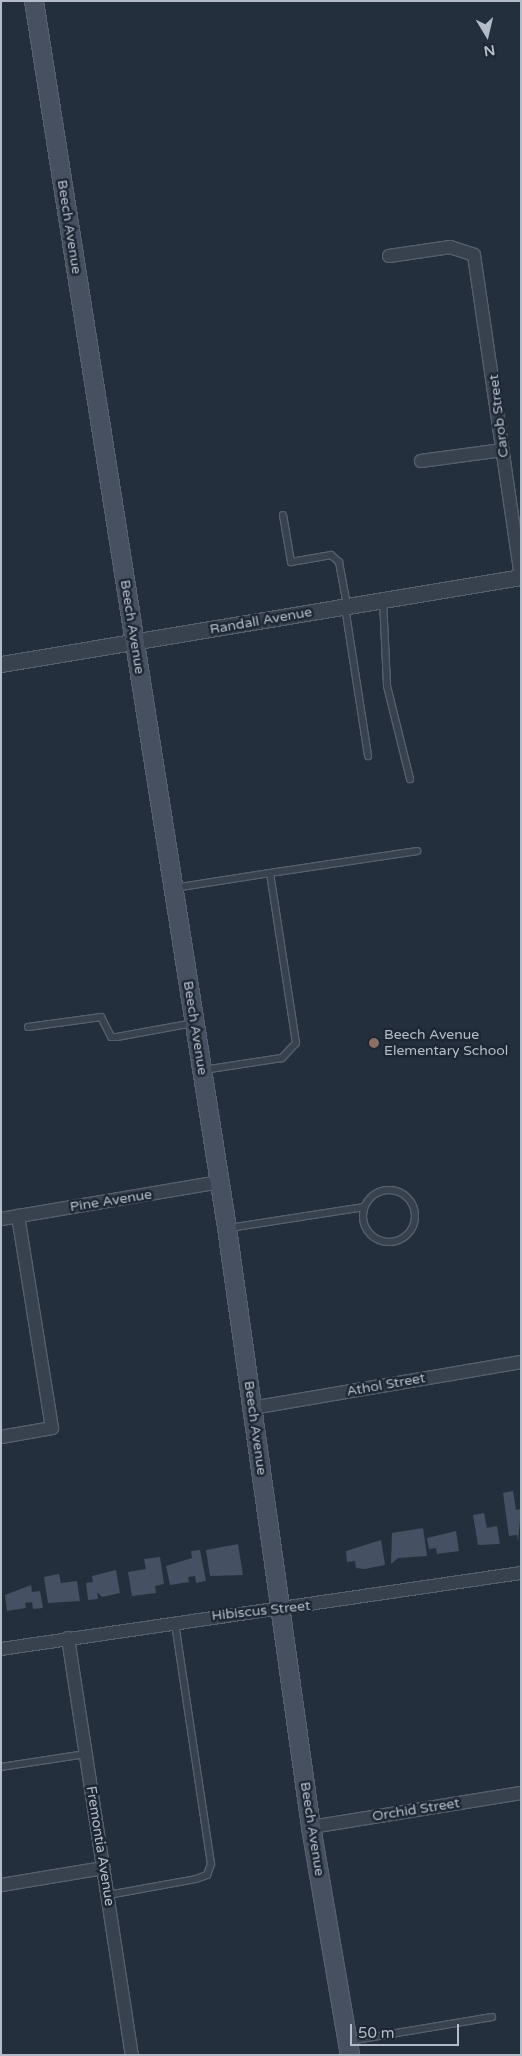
<!DOCTYPE html>
<style>
body{margin:0}
#map{position:relative;width:522px;height:2056px;overflow:hidden;background:#242f3e;font-family:"Varela Round",sans-serif}
div>[style]{position:absolute}
[style*='--x']{left:calc(var(--x)*1px);top:calc(var(--y)*1px);width:calc(var(--w)*1px);rotate:calc(var(--a)*1deg)}
.building>*{inset:0;background:#455162}
.roads{filter:drop-shadow(1px 0 #565f6c) drop-shadow(-1px 0 #565f6c) drop-shadow(0 1px #565f6c) drop-shadow(0 -1px #565f6c)}
.service>*{height:6px;margin:-3px;padding:0 3px;transform-origin:3px;border-radius:3px;background:#38414e}
.service>.ring{margin:-3px;padding:0;box-sizing:content-box;background:none;border:6px solid #38414e;border-radius:50%}
.minor>*{height:12px;margin:-6px;padding:0 6px;transform-origin:6px;border-radius:6px;background:#38414e}
.tertiary>*{height:15px;margin:-7.5px;padding:0 7.5px;transform-origin:7.5px;border-radius:7.5px;background:#38414e}
.secondary>*{height:18px;margin:-9px;padding:0 9px;transform-origin:9px;border-radius:9px;background:#465061}
.dots>*{width:14px;height:14px;translate:-50% -50%;box-sizing:border-box;border:2px solid #1d2633;border-radius:50%}
span{translate:-50% -50%;white-space:nowrap;text-align:center;line-height:1.15;-webkit-text-stroke:5px #1d2633;paint-order:stroke}
.street-label{font-size:14px;color:#b4bcc9}
.poi-label{font-size:14px;color:#b4bcc9}
.left{translate:0 -50%;text-align:left}
.frame{position:absolute;inset:0;border:2px solid #b4bcc9;pointer-events:none}
.north{position:absolute;left:462px;top:10px;width:50px;height:50px;-webkit-text-stroke:4px #1d2633;paint-order:stroke;rotate:171deg;font-size:14px;font-weight:700;line-height:20px;text-align:center;color:#b4bcc9}
.north::after{content:'';display:block;margin:auto;width:18px;height:22px;background:#b4bcc9;clip-path:polygon(50% 0,100% 100%,50% 72%,0 100%)}
.scale{position:absolute;left:350px;top:2024px;width:109px;height:22px;box-sizing:border-box;border:2px solid #b4bcc9;border-top:0;padding-left:6px;font-size:15px;line-height:18px;white-space:nowrap;color:#b4bcc9;-webkit-text-stroke:4px #1d2633;paint-order:stroke}
</style>
<div id="map">
<div class="building">
<i style="clip-path:polygon(513px 1491px,516px 1510px,521px 1509px,518px 1542px,517px 1535px,509px 1536px,503px 1493px)"></i>
<i style="clip-path:polygon(484px 1513px,487px 1528px,497px 1526px,500px 1544px,478px 1545px,473px 1515px)"></i>
<i style="clip-path:polygon(423px 1528px,427px 1556px,398px 1558px,391px 1564px,392px 1533px)"></i>
<i style="clip-path:polygon(456px 1531px,459px 1551px,437px 1554px,436px 1548px,429px 1549px,427px 1538px)"></i>
<i style="clip-path:polygon(381px 1540px,385px 1565px,365px 1569px,356px 1568px,355px 1561px,347px 1562px,346px 1551px)"></i>
<i style="clip-path:polygon(238px 1544px,243px 1575px,210px 1576px,206px 1550px)"></i>
<i style="clip-path:polygon(200px 1550px,206px 1581px,196px 1583px,195px 1576px,188px 1577px,189px 1582px,170px 1585px,166px 1566px,192px 1558px,191px 1551px)"></i>
<i style="clip-path:polygon(160px 1557px,164px 1584px,155px 1586px,156px 1593px,132px 1596px,128px 1572px,146px 1569px,144px 1559px)"></i>
<i style="clip-path:polygon(116px 1570px,120px 1593px,102px 1597px,97px 1592px,98px 1599px,88px 1600px,86px 1583px,93px 1582px,92px 1576px)"></i>
<i style="clip-path:polygon(59px 1574px,61px 1583px,77px 1581px,80px 1601px,48px 1603px,44px 1577px)"></i>
<i style="clip-path:polygon(31px 1585px,32px 1592px,40px 1591px,43px 1608px,33px 1609px,32px 1602px,25px 1603px,26px 1608px,7px 1611px,5px 1595px)"></i>
</div>
<div class="roads">
<div class="service">
<i style="--x:283;--y:515;--w:48;--a:80.3"></i>
<i style="--x:291;--y:562;--w:41;--a:-9.9"></i>
<i style="--x:331;--y:555;--w:11;--a:41"></i>
<i style="--x:339;--y:562;--w:44;--a:79.5"></i>
<i style="--x:383;--y:600;--w:86;--a:87.3"></i>
<i style="--x:387;--y:686;--w:96;--a:76.1"></i>
<i style="--x:345;--y:607;--w:151;--a:81.2"></i>
<i style="--x:270;--y:873;--w:149;--a:-8.5"></i>
<i style="--x:174;--y:888;--w:97;--a:-8.9"></i>
<i style="--x:270;--y:873;--w:172;--a:81.3"></i>
<i style="--x:296;--y:1043;--w:21;--a:133"></i>
<i style="--x:282;--y:1058;--w:80;--a:171.4"></i>
<i style="--x:28;--y:1027;--w:74;--a:-7.8"></i>
<i style="--x:101;--y:1017;--w:22;--a:63"></i>
<i style="--x:111;--y:1037;--w:6;--a:0"></i>
<i style="--x:117;--y:1037;--w:77;--a:-10.4"></i>
<i class="ring" style="left:363px;top:1190px;width:46px;height:46px"></i>
<i style="--x:229;--y:1228;--w:137;--a:-8.8"></i>
<i style="--x:1;--y:1767;--w:86;--a:-8.7"></i>
<i style="--x:108;--y:1895;--w:89;--a:-10.3"></i>
<i style="--x:196;--y:1879;--w:12;--a:-20"></i>
<i style="--x:207;--y:1875;--w:12;--a:-70"></i>
<i style="--x:211;--y:1864;--w:244;--a:-98.5"></i>
<i style="--x:349;--y:2041;--w:145;--a:-9.5"></i>
</div>
<div class="minor">
<i style="--x:389;--y:256;--w:62;--a:-8.4"></i>
<i style="--x:450;--y:247;--w:25;--a:18"></i>
<i style="--x:474;--y:255;--w:325;--a:81.7"></i>
<i style="--x:421;--y:461;--w:82;--a:-7.7"></i>
<i style="--x:1;--y:1219;--w:222;--a:-9.6"></i>
<i style="--x:252;--y:1408;--w:273;--a:-9.7"></i>
<i style="--x:1;--y:1437;--w:52;--a:-10"></i>
<i style="--x:52;--y:1428;--w:215;--a:-99.1"></i>
<i style="--x:68;--y:1638;--w:422;--a:81.3"></i>
<i style="--x:1;--y:1649;--w:526;--a:-8.32"></i>
<i style="--x:311;--y:1827;--w:213;--a:-9.2"></i>
<i style="--x:1;--y:1885;--w:104;--a:-9.4"></i>
</div>
<div class="tertiary">
<i style="--x:1;--y:664;--w:527;--a:-9.5"></i>
</div>
<div class="secondary">
<i style="--x:34;--y:1;--w:1242;--a:81.06"></i>
<i style="--x:227;--y:1228;--w:605;--a:82.02"></i>
<i style="--x:311;--y:1827;--w:231;--a:80.3"></i>
</div>
</div>
<div class="dots">
<i style="left:374px;top:1043px;background:#8d6e63"></i>
</div>
<div class="street-label">
<span style="left:69px;top:227px;rotate:81deg">Beech Avenue</span>
<span style="left:499px;top:416px;rotate:-97deg">Carob Street</span>
<span style="left:261px;top:621px;rotate:-10deg">Randall Avenue</span>
<span style="left:132px;top:627px;rotate:81deg">Beech Avenue</span>
<span style="left:195px;top:1028px;rotate:81deg">Beech Avenue</span>
<span style="left:111px;top:1201px;rotate:-9deg">Pine Avenue</span>
<span style="left:386px;top:1385px;rotate:-10deg">Athol Street</span>
<span style="left:255px;top:1428px;rotate:82deg">Beech Avenue</span>
<span style="left:261px;top:1611px;rotate:-6deg">Hibiscus Street</span>
<span style="left:416px;top:1810px;rotate:-9deg">Orchid Street</span>
<span style="left:312px;top:1829px;rotate:81deg">Beech Avenue</span>
<span style="left:100px;top:1846px;rotate:81deg">Fremontia Avenue</span>
</div>
<div class="poi-label">
<span class="left" style="left:384px;top:1043px">Beech Avenue<br>Elementary School</span>
</div>
<div class="frame"></div>
<div class="north">N</div>
<div class="scale">50 m</div>
</div>
